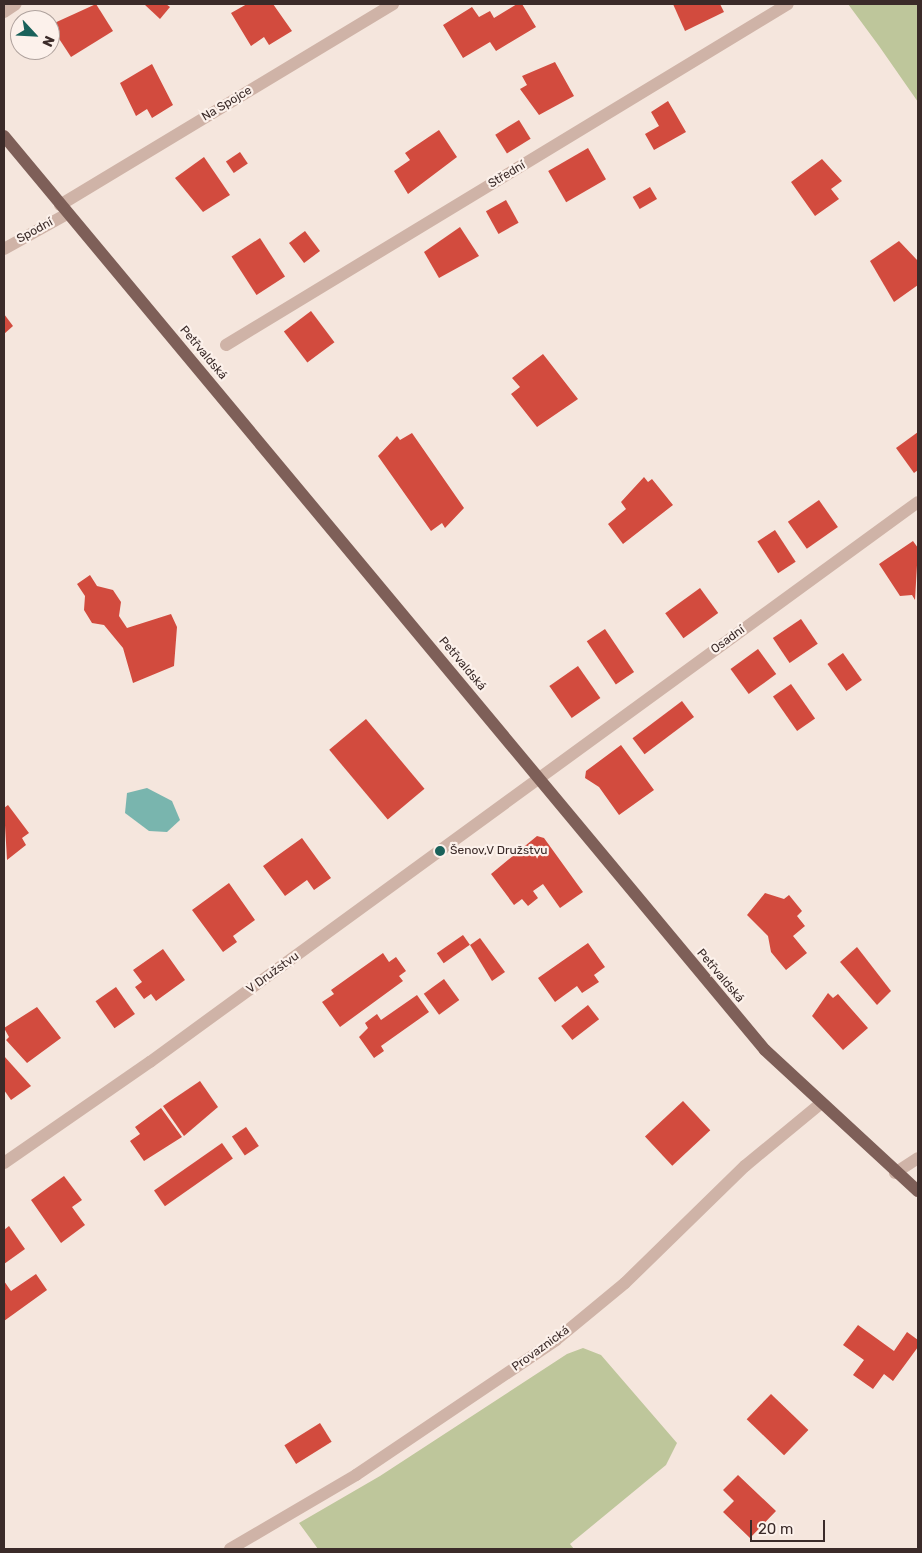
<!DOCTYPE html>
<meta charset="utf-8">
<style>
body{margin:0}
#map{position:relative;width:922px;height:1553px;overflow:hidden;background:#f5e6dd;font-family:Rubik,sans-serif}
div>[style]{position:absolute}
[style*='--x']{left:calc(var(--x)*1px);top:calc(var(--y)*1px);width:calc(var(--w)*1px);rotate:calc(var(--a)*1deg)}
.green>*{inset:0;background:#bec69b}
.water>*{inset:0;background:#79b5ae}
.building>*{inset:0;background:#d24b3e;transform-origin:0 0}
.minor>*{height:12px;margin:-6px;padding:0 6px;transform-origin:6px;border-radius:6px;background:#cfb3a7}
.major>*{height:12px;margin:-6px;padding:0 6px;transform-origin:6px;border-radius:6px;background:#7e5f58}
.dots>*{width:14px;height:14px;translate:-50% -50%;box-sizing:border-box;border:2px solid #fcf1eb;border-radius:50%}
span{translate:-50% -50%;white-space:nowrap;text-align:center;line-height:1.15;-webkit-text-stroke:4.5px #fcf1eb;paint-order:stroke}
.street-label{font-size:12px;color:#3b2b29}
.poi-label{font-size:12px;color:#3b2b29}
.left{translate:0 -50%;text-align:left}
.frame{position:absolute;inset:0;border:5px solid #3b2b29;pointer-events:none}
.north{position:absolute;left:10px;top:10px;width:50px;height:50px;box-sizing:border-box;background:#fcf1eb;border:1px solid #afa29d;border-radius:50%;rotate:115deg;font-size:14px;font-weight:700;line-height:20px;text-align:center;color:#3b2b29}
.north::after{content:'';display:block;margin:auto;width:18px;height:22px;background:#19615a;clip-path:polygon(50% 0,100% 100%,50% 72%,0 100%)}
.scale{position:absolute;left:750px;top:1520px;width:75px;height:22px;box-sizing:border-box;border:2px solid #3b2b29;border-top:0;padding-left:6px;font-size:15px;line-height:18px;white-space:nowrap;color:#3b2b29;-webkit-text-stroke:4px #fcf1eb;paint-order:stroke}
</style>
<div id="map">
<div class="green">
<i style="clip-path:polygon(848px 4px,918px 4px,918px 102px,879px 46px)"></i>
<i style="clip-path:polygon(583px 1348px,601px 1355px,677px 1443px,666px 1465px,570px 1544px,574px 1549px,318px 1549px,299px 1523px,380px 1476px,567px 1354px)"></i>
</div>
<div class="water">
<i style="clip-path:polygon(147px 788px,172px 801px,180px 820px,167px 832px,149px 831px,125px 813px,127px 793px)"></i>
</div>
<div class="building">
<i style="clip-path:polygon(96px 4px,113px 31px,71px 57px,50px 25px)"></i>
<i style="clip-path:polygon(144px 4px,166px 4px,170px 7px,160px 19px)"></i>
<i style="clip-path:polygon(247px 4px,273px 4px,292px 31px,269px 45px,264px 37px,251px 46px,231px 13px)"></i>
<i style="clip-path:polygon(517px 4px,522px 4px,536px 27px,496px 51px,490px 42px,463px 58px,443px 25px,472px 7px,479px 17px,490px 11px,494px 18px)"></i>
<i style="clip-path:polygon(673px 4px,720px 4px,724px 12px,685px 31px)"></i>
<i style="clip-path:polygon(555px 62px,574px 96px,539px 115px,520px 89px,527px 85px,522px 76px)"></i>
<i style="clip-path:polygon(152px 64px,173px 105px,152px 118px,147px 109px,136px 116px,120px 83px)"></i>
<i style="clip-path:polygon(668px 101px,686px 132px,654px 150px,645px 134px,659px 126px,651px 112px)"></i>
<i style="left:519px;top:120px;width:22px;height:28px;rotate:58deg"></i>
<i style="clip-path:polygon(439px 130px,457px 157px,408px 194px,394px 171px,410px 160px,405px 153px)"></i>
<i style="left:588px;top:148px;width:36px;height:46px;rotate:60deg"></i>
<i style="left:240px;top:152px;width:14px;height:17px;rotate:56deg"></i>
<i style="clip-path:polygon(204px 157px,230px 195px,203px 212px,175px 178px)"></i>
<i style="clip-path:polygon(822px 159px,842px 181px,831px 189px,839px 199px,815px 216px,791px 182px)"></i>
<i style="left:650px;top:187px;width:14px;height:20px;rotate:60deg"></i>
<i style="left:506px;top:200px;width:26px;height:23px;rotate:61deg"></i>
<i style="clip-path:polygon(460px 227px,479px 256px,439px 278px,424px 252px)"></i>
<i style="left:305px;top:231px;width:25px;height:20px;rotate:53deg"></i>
<i style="left:260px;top:238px;width:46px;height:34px;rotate:57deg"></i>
<i style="clip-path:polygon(899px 241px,918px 261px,918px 285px,894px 302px,870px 261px)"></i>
<i style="left:311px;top:311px;width:39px;height:34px;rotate:53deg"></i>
<i style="clip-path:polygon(4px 314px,13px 326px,4px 334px)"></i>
<i style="clip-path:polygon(543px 354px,578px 399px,537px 427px,511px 394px,520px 387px,512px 378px)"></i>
<i style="clip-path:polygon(918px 432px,918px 470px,914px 473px,896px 448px)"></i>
<i style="clip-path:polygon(412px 433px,464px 508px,445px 528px,442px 523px,431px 531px,378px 456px,397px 436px,400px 440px)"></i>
<i style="clip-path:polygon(644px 477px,648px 482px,652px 479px,673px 505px,623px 544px,608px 524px,626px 509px,621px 502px)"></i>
<i style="left:819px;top:500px;width:33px;height:38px;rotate:55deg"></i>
<i style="left:775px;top:530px;width:38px;height:21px;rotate:57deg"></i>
<i style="clip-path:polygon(913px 541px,918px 548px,915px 600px,912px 595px,900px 596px,879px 564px)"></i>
<i style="clip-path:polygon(90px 575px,97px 586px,113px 590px,121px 602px,119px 616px,127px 628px,171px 614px,177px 627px,174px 666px,133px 683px,123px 648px,104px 625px,92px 623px,84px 610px,85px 596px,77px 584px)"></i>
<i style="left:700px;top:588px;width:31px;height:43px;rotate:54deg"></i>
<i style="left:801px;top:619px;width:30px;height:34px;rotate:56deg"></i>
<i style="left:605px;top:629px;width:52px;height:22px;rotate:56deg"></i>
<i style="left:758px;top:649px;width:31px;height:34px;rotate:54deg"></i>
<i style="left:843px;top:653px;width:33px;height:19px;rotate:55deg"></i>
<i style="left:578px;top:666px;width:39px;height:35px;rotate:55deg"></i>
<i style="left:791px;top:684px;width:42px;height:22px;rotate:55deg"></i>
<i style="left:682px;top:701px;width:20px;height:62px;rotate:53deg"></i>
<i style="left:366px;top:719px;width:91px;height:48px;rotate:50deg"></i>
<i style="clip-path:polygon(621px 745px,654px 790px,619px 815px,599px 787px,585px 778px,586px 771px)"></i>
<i style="clip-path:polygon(8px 805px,29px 833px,22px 838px,26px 845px,7px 860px,4px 808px)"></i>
<i style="clip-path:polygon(537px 836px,544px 838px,583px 892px,560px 908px,543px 884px,533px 891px,538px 898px,528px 906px,522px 899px,514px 905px,491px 874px)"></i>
<i style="clip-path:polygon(302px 838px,331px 878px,314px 890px,307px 880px,285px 896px,263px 866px)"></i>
<i style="clip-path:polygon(229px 883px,255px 920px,233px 936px,237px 942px,223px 952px,192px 910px)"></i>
<i style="clip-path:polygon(765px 893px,784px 899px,789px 895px,802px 911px,797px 916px,805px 926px,793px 936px,807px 953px,786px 970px,771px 952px,768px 936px,747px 915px)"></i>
<i style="left:463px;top:935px;width:12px;height:32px;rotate:55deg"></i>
<i style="clip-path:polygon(480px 938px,505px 972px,492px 981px,470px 945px)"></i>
<i style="clip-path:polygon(588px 943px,605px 967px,594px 975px,599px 982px,582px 993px,577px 986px,555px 1002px,538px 978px)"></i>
<i style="clip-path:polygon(857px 947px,891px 991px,877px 1005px,840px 962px)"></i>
<i style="clip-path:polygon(163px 949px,185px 980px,156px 1001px,151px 994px,144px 999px,135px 987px,142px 982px,133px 970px)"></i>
<i style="clip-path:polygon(383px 953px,389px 962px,396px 957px,406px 971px,399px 976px,403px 981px,340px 1027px,322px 1002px,334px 994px,331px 990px)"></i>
<i style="left:444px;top:979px;width:26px;height:25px;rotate:54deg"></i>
<i style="left:116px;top:987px;width:33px;height:25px;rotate:55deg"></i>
<i style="clip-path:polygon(828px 993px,833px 998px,838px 994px,868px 1028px,843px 1050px,812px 1016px)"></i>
<i style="clip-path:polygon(417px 995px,429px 1012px,381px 1046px,384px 1051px,374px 1058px,359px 1037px,368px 1028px,365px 1023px,377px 1014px,381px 1020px)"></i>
<i style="left:588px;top:1005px;width:18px;height:34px;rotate:52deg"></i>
<i style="clip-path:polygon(37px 1007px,61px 1038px,27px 1063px,6px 1040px,9px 1037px,4px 1028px)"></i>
<i style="clip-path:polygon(4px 1056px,31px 1086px,11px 1100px,4px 1090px)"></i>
<i style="clip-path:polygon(200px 1081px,218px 1107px,184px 1136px,163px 1106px)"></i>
<i style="left:683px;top:1101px;width:40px;height:52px;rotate:47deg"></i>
<i style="clip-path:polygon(161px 1108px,182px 1137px,144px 1161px,130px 1141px,140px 1134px,135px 1127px)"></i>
<i style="left:246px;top:1127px;width:23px;height:17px;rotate:56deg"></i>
<i style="left:222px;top:1143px;width:19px;height:83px;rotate:55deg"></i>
<i style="clip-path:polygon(64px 1176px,82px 1200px,72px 1207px,85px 1225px,61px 1243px,31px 1200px)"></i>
<i style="clip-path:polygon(9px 1226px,25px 1249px,4px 1264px,4px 1230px)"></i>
<i style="clip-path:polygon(36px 1274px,47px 1290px,4px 1321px,4px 1281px,11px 1291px)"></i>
<i style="clip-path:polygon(858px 1325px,894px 1351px,907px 1332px,918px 1340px,918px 1347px,893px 1381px,884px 1374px,873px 1389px,853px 1375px,864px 1360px,843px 1345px)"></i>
<i style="left:771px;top:1394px;width:52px;height:35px;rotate:44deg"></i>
<i style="left:320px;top:1423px;width:22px;height:42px;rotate:58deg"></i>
<i style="clip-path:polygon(738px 1475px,776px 1511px,750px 1538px,723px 1512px,734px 1501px,723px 1490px)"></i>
</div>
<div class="minor">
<i style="--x:4;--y:12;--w:14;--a:-34"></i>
<i style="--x:60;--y:205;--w:389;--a:-31.1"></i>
<i style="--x:4;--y:249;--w:72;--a:-29.1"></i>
<i style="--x:226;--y:345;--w:657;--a:-31.25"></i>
<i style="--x:4;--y:1163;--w:178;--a:-34.7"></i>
<i style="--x:150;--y:1062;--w:950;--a:-36.1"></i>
<i style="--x:895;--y:1173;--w:27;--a:-33"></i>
<i style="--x:230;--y:1549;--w:146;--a:-30.4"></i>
<i style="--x:356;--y:1475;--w:241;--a:-34"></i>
<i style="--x:556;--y:1340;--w:89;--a:-39.6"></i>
<i style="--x:625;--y:1283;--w:168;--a:-44.3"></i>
<i style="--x:745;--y:1166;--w:96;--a:-39.5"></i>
</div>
<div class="major">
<i style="--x:4;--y:136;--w:1189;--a:50.22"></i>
<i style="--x:765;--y:1050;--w:208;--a:42.7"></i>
</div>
<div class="dots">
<i style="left:440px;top:851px;background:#19615a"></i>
</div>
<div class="street-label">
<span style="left:227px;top:104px;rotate:-31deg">Na Spojce</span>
<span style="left:507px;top:175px;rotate:-31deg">Střední</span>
<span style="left:35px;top:231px;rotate:-29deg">Spodní</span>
<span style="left:203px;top:353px;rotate:50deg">Petřvaldská</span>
<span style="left:728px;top:640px;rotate:-36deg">Osadní</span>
<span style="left:462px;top:664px;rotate:50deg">Petřvaldská</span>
<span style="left:273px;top:973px;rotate:-36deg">V Družstvu</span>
<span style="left:720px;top:976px;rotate:50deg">Petřvaldská</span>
<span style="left:541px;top:1349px;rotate:-36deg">Provaznická</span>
</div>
<div class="poi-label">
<span class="left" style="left:450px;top:851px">Šenov,V Družstvu</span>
</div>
<div class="frame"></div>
<div class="north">N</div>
<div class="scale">20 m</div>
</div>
